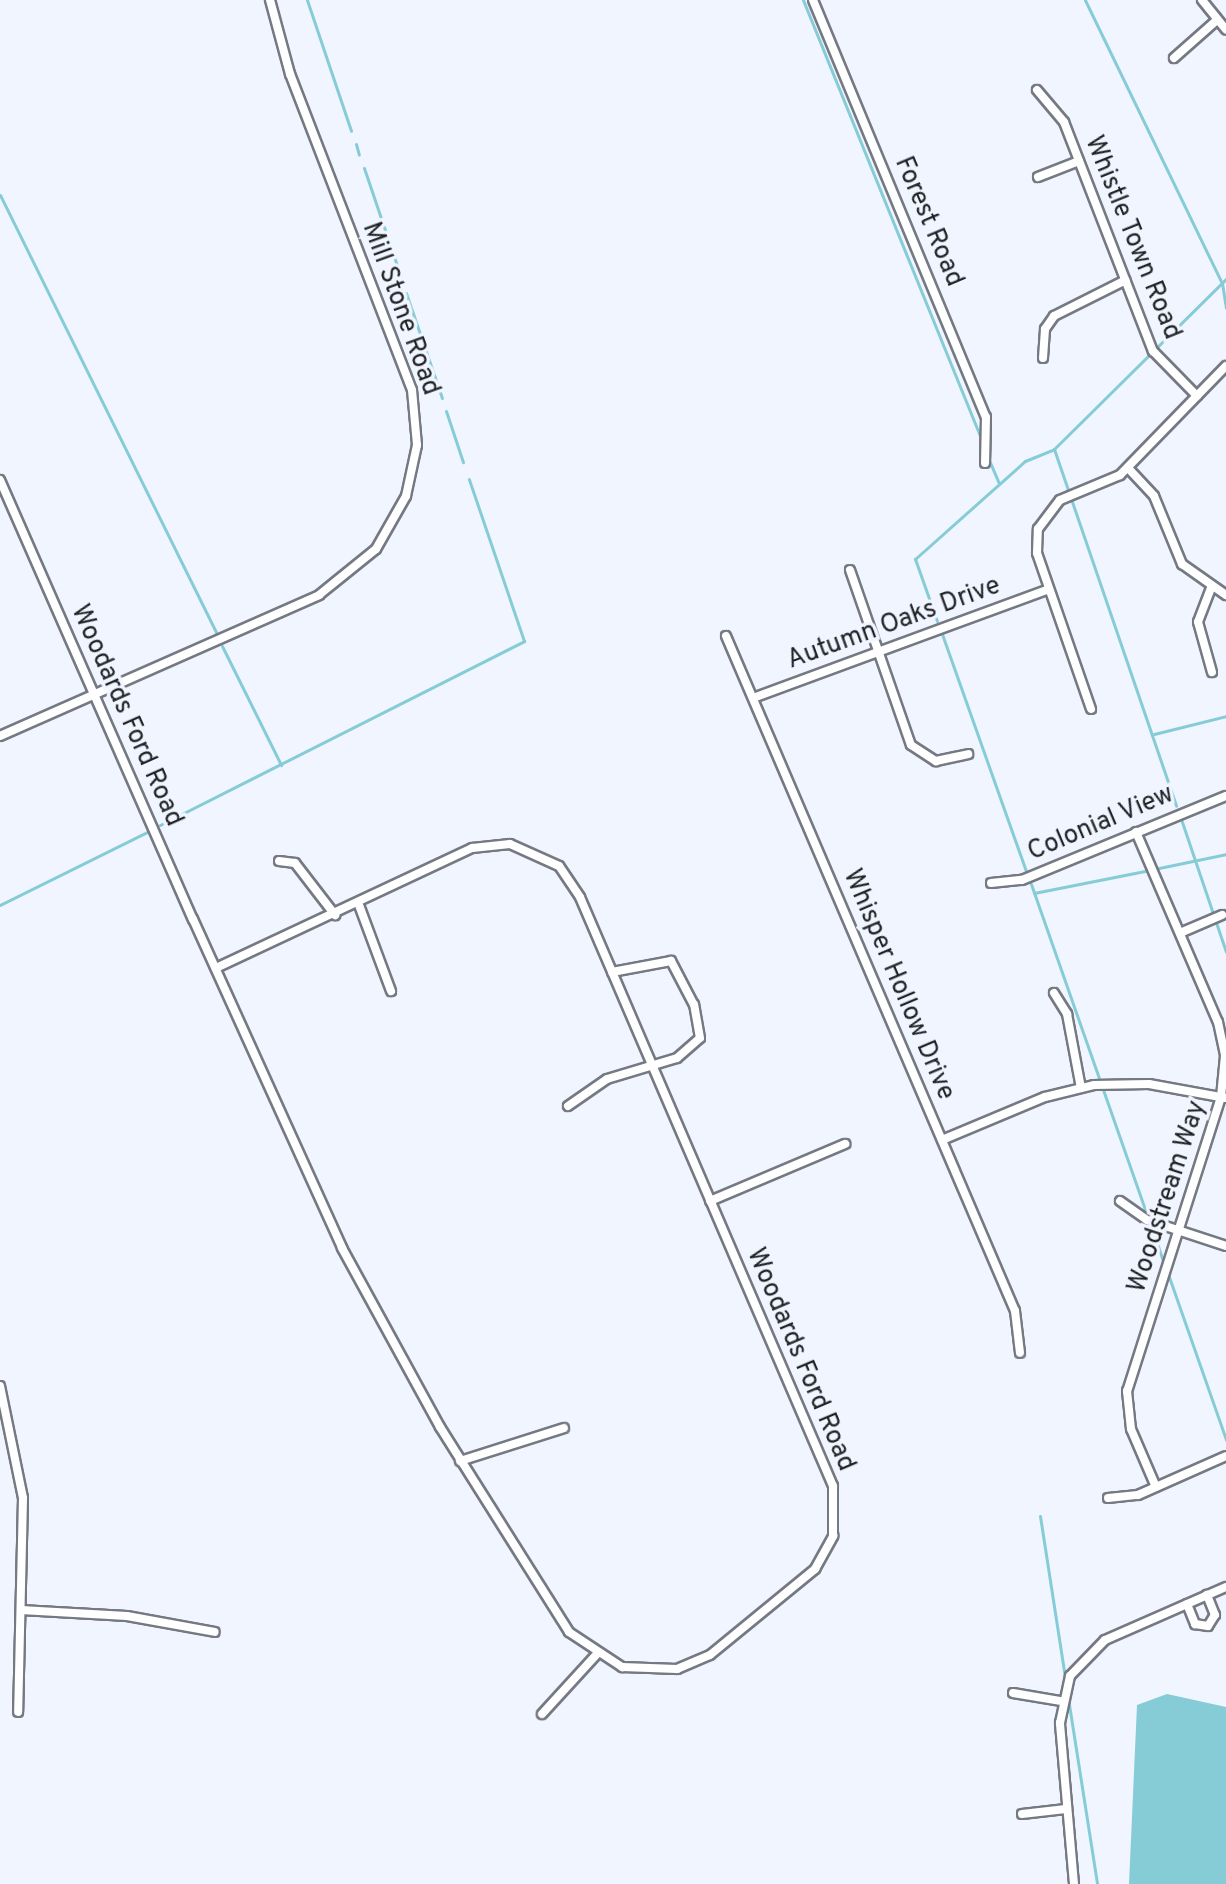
<!DOCTYPE html>
<style>
body{margin:0}
#map{position:relative;width:1226px;height:1884px;overflow:hidden;background:#f0f5ff;font-family:Overpass,sans-serif}
div>[style]{position:absolute}
[style*='--x']{left:calc(var(--x)*1px);top:calc(var(--y)*1px);width:calc(var(--w)*1px);rotate:calc(var(--a)*1deg)}
.water>*{inset:0;background:#86ccd7}
.stream>*{height:3px;margin:-1.5px;padding:0 1.5px;transform-origin:1.5px;border-radius:1.5px;background:#86ccd7}
.roads{filter:drop-shadow(2px 0 #757982) drop-shadow(-2px 0 #757982) drop-shadow(0 2px #757982) drop-shadow(0 -2px #757982)}
.street>*{height:8px;margin:-4px;padding:0 4px;transform-origin:4px;border-radius:4px;background:#fff}
span{translate:-50% -50%;white-space:nowrap;text-align:center;line-height:1.15;-webkit-text-stroke:7px #f0f5ff;paint-order:stroke}
.street-label{font-size:26px;color:#202225}
</style>
<div id="map">
<div class="water">
<i style="clip-path:polygon(1167px 1694px,1226px 1707px,1226px 1884px,1129px 1884px,1137px 1705px)"></i>
</div>
<div class="stream">
<i style="--x:307;--y:0;--w:138;--a:71.4"></i>
<i style="--x:803;--y:0;--w:476;--a:67.9"></i>
<i style="--x:1085;--y:0;--w:314;--a:64.2"></i>
<i style="--x:1222;--y:283;--w:25;--a:81"></i>
<i style="--x:356;--y:144;--w:11;--a:75"></i>
<i style="--x:364;--y:168;--w:118;--a:71.3"></i>
<i style="--x:0;--y:195;--w:488;--a:63.7"></i>
<i style="--x:406;--y:293;--w:111;--a:71.1"></i>
<i style="--x:446;--y:411;--w:54;--a:71.6"></i>
<i style="--x:1054;--y:449;--w:377;--a:71.1"></i>
<i style="--x:989;--y:460;--w:26;--a:67"></i>
<i style="--x:937;--y:621;--w:66;--a:-109.5"></i>
<i style="--x:915;--y:559;--w:147;--a:-41.7"></i>
<i style="--x:1025;--y:461;--w:31;--a:-22"></i>
<i style="--x:1054;--y:449;--w:242;--a:-44.7"></i>
<i style="--x:942;--y:634;--w:251;--a:70.5"></i>
<i style="--x:222;--y:646;--w:133;--a:63.6"></i>
<i style="--x:1154;--y:734;--w:74;--a:-14"></i>
<i style="--x:1181;--y:819;--w:140;--a:71.3"></i>
<i style="--x:160;--y:825;--w:408;--a:-26.8"></i>
<i style="--x:524;--y:641;--w:171;--a:-108.8"></i>
<i style="--x:1159;--y:868;--w:68;--a:-11.8"></i>
<i style="--x:1031;--y:884;--w:354;--a:70.7"></i>
<i style="--x:1034;--y:893;--w:113;--a:-11.2"></i>
<i style="--x:0;--y:905;--w:164;--a:-26.4"></i>
<i style="--x:1151;--y:1225;--w:44;--a:71.6"></i>
<i style="--x:1168;--y:1274;--w:176;--a:70.7"></i>
<i style="--x:1040;--y:1516;--w:169;--a:81.2"></i>
<i style="--x:1068;--y:1698;--w:188;--a:81.1"></i>
</div>
<div class="roads">
<div class="street">
<i style="--x:813;--y:0;--w:451;--a:67.5"></i>
<i style="--x:986;--y:417;--w:46;--a:91.2"></i>
<i style="--x:1202;--y:0;--w:38;--a:51"></i>
<i style="--x:1174;--y:58;--w:57;--a:-41.5"></i>
<i style="--x:1037;--y:90;--w:42;--a:49.8"></i>
<i style="--x:1064;--y:122;--w:246;--a:68.8"></i>
<i style="--x:1153;--y:351;--w:63;--a:45.6"></i>
<i style="--x:1038;--y:177;--w:44;--a:-21.3"></i>
<i style="--x:1043;--y:358;--w:29;--a:-86"></i>
<i style="--x:1045;--y:329;--w:16;--a:-55"></i>
<i style="--x:1054;--y:316;--w:80;--a:-26.6"></i>
<i style="--x:1128;--y:468;--w:38;--a:47"></i>
<i style="--x:1154;--y:496;--w:74;--a:67.6"></i>
<i style="--x:1182;--y:564;--w:54;--a:35.2"></i>
<i style="--x:0;--y:480;--w:480;--a:66.3"></i>
<i style="--x:193;--y:919;--w:361;--a:65.6"></i>
<i style="--x:342;--y:1248;--w:204;--a:61.3"></i>
<i style="--x:440;--y:1427;--w:242;--a:57.8"></i>
<i style="--x:569;--y:1632;--w:64;--a:33.4"></i>
<i style="--x:622;--y:1667;--w:55;--a:2.1"></i>
<i style="--x:677;--y:1669;--w:36;--a:-23"></i>
<i style="--x:710;--y:1655;--w:136;--a:-39.3"></i>
<i style="--x:815;--y:1569;--w:38;--a:-61"></i>
<i style="--x:833;--y:1536;--w:50;--a:-90"></i>
<i style="--x:833;--y:1486;--w:641;--a:-113.25"></i>
<i style="--x:580;--y:897;--w:37;--a:-124"></i>
<i style="--x:559;--y:866;--w:54;--a:-155.8"></i>
<i style="--x:510;--y:844;--w:38;--a:174"></i>
<i style="--x:472;--y:848;--w:283;--a:154.9"></i>
<i style="--x:850;--y:570;--w:185;--a:70.8"></i>
<i style="--x:911;--y:745;--w:30;--a:33"></i>
<i style="--x:936;--y:761;--w:33;--a:-12"></i>
<i style="--x:1211;--y:588;--w:36;--a:111"></i>
<i style="--x:1198;--y:622;--w:52;--a:74.4"></i>
<i style="--x:726;--y:636;--w:734;--a:66.82"></i>
<i style="--x:1015;--y:1311;--w:42;--a:83.2"></i>
<i style="--x:753;--y:698;--w:315;--a:-20.2"></i>
<i style="--x:1091;--y:709;--w:165;--a:-109.1"></i>
<i style="--x:1037;--y:553;--w:24;--a:-88"></i>
<i style="--x:1038;--y:529;--w:36;--a:-53"></i>
<i style="--x:1060;--y:500;--w:65;--a:-22.6"></i>
<i style="--x:1120;--y:475;--w:152;--a:-45.8"></i>
<i style="--x:0;--y:736;--w:349;--a:-23.8"></i>
<i style="--x:319;--y:595;--w:73;--a:-38.9"></i>
<i style="--x:376;--y:549;--w:61;--a:-60.5"></i>
<i style="--x:406;--y:496;--w:52;--a:-77.8"></i>
<i style="--x:417;--y:445;--w:55;--a:-95.2"></i>
<i style="--x:412;--y:390;--w:339;--a:-111.1"></i>
<i style="--x:290;--y:74;--w:77;--a:-105.1"></i>
<i style="--x:1136;--y:832;--w:207;--a:66.7"></i>
<i style="--x:1218;--y:1022;--w:35;--a:78"></i>
<i style="--x:1225;--y:1056;--w:41;--a:95.6"></i>
<i style="--x:1221;--y:1097;--w:309;--a:107.7"></i>
<i style="--x:1127;--y:1391;--w:38;--a:84"></i>
<i style="--x:1131;--y:1429;--w:63;--a:66.7"></i>
<i style="--x:279;--y:861;--w:16;--a:7"></i>
<i style="--x:295;--y:863;--w:66;--a:52.4"></i>
<i style="--x:991;--y:883;--w:31;--a:-6"></i>
<i style="--x:1022;--y:880;--w:221;--a:-22.4"></i>
<i style="--x:359;--y:905;--w:92;--a:69.6"></i>
<i style="--x:1180;--y:933;--w:46;--a:-23.2"></i>
<i style="--x:1054;--y:993;--w:25;--a:58"></i>
<i style="--x:1067;--y:1014;--w:75;--a:79.3"></i>
<i style="--x:568;--y:1106;--w:47;--a:-34.7"></i>
<i style="--x:607;--y:1079;--w:73;--a:-16.7"></i>
<i style="--x:677;--y:1058;--w:30;--a:-41"></i>
<i style="--x:700;--y:1038;--w:34;--a:-100"></i>
<i style="--x:694;--y:1005;--w:50;--a:-117.6"></i>
<i style="--x:671;--y:961;--w:60;--a:169.4"></i>
<i style="--x:942;--y:1140;--w:112;--a:-22.7"></i>
<i style="--x:1045;--y:1097;--w:50;--a:-13.8"></i>
<i style="--x:1094;--y:1085;--w:55;--a:-1"></i>
<i style="--x:1149;--y:1084;--w:78;--a:10.3"></i>
<i style="--x:710;--y:1201;--w:147;--a:-22.9"></i>
<i style="--x:1120;--y:1201;--w:33;--a:35"></i>
<i style="--x:1147;--y:1220;--w:83;--a:18.2"></i>
<i style="--x:0;--y:1386;--w:114;--a:78.4"></i>
<i style="--x:23;--y:1498;--w:214;--a:91.3"></i>
<i style="--x:460;--y:1461;--w:109;--a:-17.6"></i>
<i style="--x:1108;--y:1498;--w:30;--a:-6"></i>
<i style="--x:1138;--y:1495;--w:96;--a:-23.9"></i>
<i style="--x:1187;--y:1604;--w:22;--a:68"></i>
<i style="--x:1195;--y:1624;--w:13;--a:9"></i>
<i style="--x:1208;--y:1626;--w:13;--a:-58"></i>
<i style="--x:1215;--y:1615;--w:22;--a:-112"></i>
<i style="--x:21;--y:1610;--w:106;--a:3.2"></i>
<i style="--x:127;--y:1616;--w:89;--a:10.3"></i>
<i style="--x:1013;--y:1693;--w:49;--a:9.5"></i>
<i style="--x:542;--y:1714;--w:80;--a:-47.5"></i>
<i style="--x:1022;--y:1814;--w:44;--a:-6.5"></i>
<i style="--x:1074;--y:1884;--w:162;--a:-95"></i>
<i style="--x:1060;--y:1723;--w:48;--a:-78"></i>
<i style="--x:1070;--y:1676;--w:50;--a:-45.8"></i>
<i style="--x:1105;--y:1640;--w:132;--a:-23.7"></i>
</div>
</div>
<div class="street-label">
<span style="left:928px;top:222px;rotate:67deg">Forest Road</span>
<span style="left:1132px;top:238px;rotate:68deg">Whistle Town Road</span>
<span style="left:400px;top:309px;rotate:70deg">Mill Stone Road</span>
<span style="left:894px;top:624px;rotate:-20deg">Autumn Oaks Drive</span>
<span style="left:126px;top:716px;rotate:66deg">Woodards Ford Road</span>
<span style="left:1101px;top:824px;rotate:-23deg">Colonial View</span>
<span style="left:898px;top:985px;rotate:67deg">Whisper Hollow Drive</span>
<span style="left:1168px;top:1197px;rotate:-72deg">Woodstream Way</span>
<span style="left:800px;top:1360px;rotate:67deg">Woodards Ford Road</span>
</div>
</div>
